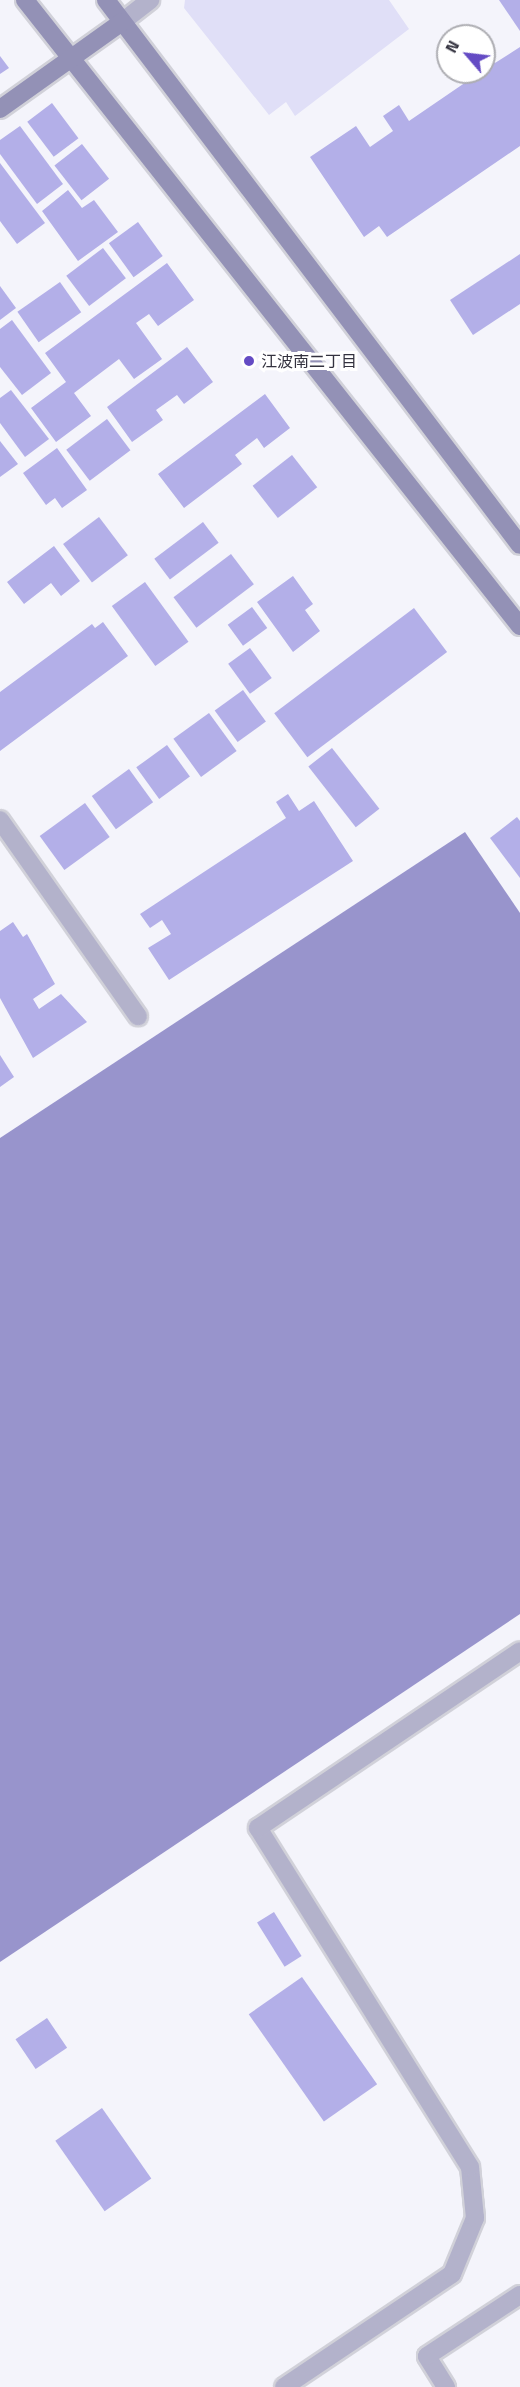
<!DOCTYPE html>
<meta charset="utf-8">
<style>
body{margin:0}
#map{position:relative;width:520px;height:2387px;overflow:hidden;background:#f4f4fb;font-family:"Titillium Web","Noto Sans JP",sans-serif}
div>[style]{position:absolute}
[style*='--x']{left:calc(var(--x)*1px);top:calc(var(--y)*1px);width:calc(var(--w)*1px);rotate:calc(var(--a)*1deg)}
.green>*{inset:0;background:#e0dff7}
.water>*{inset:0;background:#9894cc}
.building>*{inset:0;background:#b3afe8;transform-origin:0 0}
.roads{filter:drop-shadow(2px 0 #d1d1d9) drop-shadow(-2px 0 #d1d1d9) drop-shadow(0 2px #d1d1d9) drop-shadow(0 -2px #d1d1d9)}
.lane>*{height:18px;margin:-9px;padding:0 9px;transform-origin:9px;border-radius:9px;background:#b3b2cb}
.street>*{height:18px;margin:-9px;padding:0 9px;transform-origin:9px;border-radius:9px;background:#b3b2cb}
.secondary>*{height:18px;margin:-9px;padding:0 9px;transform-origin:9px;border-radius:9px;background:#9391b6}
.dots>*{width:16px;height:16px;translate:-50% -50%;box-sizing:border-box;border:3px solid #fff;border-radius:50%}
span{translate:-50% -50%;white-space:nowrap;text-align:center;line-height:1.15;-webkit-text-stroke:6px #fff;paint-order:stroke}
.poi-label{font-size:16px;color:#33323f}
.left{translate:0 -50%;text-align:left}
.north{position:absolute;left:436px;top:24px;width:60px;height:60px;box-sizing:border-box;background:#fff;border:2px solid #adadb2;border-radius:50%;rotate:298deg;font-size:16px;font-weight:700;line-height:24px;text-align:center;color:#33323f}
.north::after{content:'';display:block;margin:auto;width:21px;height:27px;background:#644bc4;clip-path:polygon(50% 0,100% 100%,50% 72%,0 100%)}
</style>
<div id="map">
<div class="green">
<i style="clip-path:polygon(185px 0,389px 0,409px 29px,295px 116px,286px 102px,269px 115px,184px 8px)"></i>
</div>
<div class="water">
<i style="clip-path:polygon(465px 832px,520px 913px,520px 1614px,0 1962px,0 1138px)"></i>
</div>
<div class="building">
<i style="clip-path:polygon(499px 0,520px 0,520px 31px)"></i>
<i style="clip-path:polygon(484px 47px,495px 63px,520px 47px,520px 146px,387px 237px,379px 226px,364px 237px,310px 157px,356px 126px,370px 147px,393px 131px,383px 116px,399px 105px,409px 121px,469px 80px,463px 72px,484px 72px)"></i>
<i style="clip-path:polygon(0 56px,9px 68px,0 74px)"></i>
<i style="left:52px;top:103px;width:44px;height:31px;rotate:53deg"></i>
<i style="clip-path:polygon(20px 126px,63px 184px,37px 204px,0 154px,0 140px)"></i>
<i style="left:82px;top:144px;width:44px;height:35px;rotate:52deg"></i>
<i style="clip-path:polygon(0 163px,45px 223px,17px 244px,0 221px)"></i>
<i style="clip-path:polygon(68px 190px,82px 208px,94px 200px,118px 232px,78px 261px,42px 211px)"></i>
<i style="left:138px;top:222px;width:42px;height:36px;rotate:54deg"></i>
<i style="left:103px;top:248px;width:38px;height:46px;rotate:53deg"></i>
<i style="clip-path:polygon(520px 254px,520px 304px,473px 335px,450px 300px)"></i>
<i style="clip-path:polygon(167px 263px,194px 300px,158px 326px,149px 314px,136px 323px,162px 359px,134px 379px,119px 359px,74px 393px,91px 416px,56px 442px,31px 408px,66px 382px,45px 353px)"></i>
<i style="left:60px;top:282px;width:37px;height:52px;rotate:55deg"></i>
<i style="clip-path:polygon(0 286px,16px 308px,0 320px)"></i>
<i style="clip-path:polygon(12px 320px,51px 373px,22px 395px,0 367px,0 329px)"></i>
<i style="clip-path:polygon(187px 347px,213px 382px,184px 404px,177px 395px,156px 410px,163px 420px,132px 442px,107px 407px)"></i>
<i style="clip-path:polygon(11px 390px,49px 439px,25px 457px,0 423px,0 398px)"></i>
<i style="clip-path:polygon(265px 394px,290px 428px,264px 448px,257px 438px,235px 455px,242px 464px,184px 508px,158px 474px)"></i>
<i style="left:107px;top:419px;width:39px;height:51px;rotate:53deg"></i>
<i style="clip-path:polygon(0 441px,18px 464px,0 477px)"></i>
<i style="clip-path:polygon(57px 448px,87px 490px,62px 508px,55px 498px,46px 505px,23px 473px)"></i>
<i style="left:292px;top:455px;width:41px;height:50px;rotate:52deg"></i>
<i style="left:99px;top:517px;width:48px;height:45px;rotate:53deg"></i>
<i style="left:203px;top:522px;width:26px;height:61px;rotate:53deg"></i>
<i style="clip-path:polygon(54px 546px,80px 581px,61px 596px,51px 583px,24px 604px,7px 582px)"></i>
<i style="left:231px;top:554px;width:38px;height:72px;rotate:53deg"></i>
<i style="clip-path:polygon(293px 576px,313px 604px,305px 610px,320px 631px,293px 652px,257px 602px)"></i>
<i style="left:145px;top:582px;width:74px;height:41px;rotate:54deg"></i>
<i style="left:252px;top:607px;width:26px;height:30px;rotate:54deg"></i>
<i style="left:414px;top:608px;width:55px;height:175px;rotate:53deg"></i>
<i style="clip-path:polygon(103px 622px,128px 656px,0 751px,0 692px,92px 624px,95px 628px)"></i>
<i style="left:250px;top:648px;width:37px;height:27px;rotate:54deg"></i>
<i style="left:243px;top:690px;width:39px;height:35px;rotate:54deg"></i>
<i style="left:209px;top:713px;width:47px;height:44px;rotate:54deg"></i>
<i style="left:167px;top:745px;width:39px;height:38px;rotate:54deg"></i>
<i style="left:332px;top:748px;width:77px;height:30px;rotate:52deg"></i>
<i style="left:129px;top:769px;width:41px;height:46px;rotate:54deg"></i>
<i style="clip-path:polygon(288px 794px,299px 811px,314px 801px,353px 861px,169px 980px,148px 948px,171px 934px,162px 920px,150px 928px,140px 914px,286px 818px,276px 802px)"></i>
<i style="left:85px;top:803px;width:42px;height:56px;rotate:54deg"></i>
<i style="clip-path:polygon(517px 817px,520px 821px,520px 878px,490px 838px)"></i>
<i style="clip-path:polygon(13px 922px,23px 937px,27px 934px,55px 984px,33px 999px,39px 1009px,61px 994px,87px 1022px,33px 1058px,0 998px,0 931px)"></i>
<i style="clip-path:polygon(0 1055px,14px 1077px,0 1087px)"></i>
<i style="left:274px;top:1912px;width:52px;height:20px;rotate:58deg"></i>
<i style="left:302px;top:1977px;width:131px;height:65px;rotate:55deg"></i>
<i style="left:47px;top:2018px;width:36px;height:38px;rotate:56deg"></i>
<i style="left:102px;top:2108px;width:86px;height:57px;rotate:55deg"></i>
</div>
<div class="roads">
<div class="lane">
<i style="--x:284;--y:2387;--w:202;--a:-33.9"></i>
<i style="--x:452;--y:2274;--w:61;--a:-67.7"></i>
<i style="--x:475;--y:2218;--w:51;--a:-95.6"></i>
<i style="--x:470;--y:2167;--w:400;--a:-122"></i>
<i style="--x:258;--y:1828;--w:316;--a:-34"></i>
<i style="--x:446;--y:2387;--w:36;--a:-122"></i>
<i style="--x:427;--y:2356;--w:111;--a:-33.3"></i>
</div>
<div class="street">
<i style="--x:122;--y:22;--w:36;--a:-38"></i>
<i style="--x:0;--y:820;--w:240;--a:54.9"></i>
</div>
<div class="secondary">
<i style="--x:25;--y:0;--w:798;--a:51.67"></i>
<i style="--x:106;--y:0;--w:684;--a:52.78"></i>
<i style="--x:0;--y:109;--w:150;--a:-35.5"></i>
</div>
</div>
<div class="dots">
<i style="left:249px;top:361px;background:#644bc4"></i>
</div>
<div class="poi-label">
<span class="left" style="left:261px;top:361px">江波南二丁目</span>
</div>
<div class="north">N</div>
</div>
